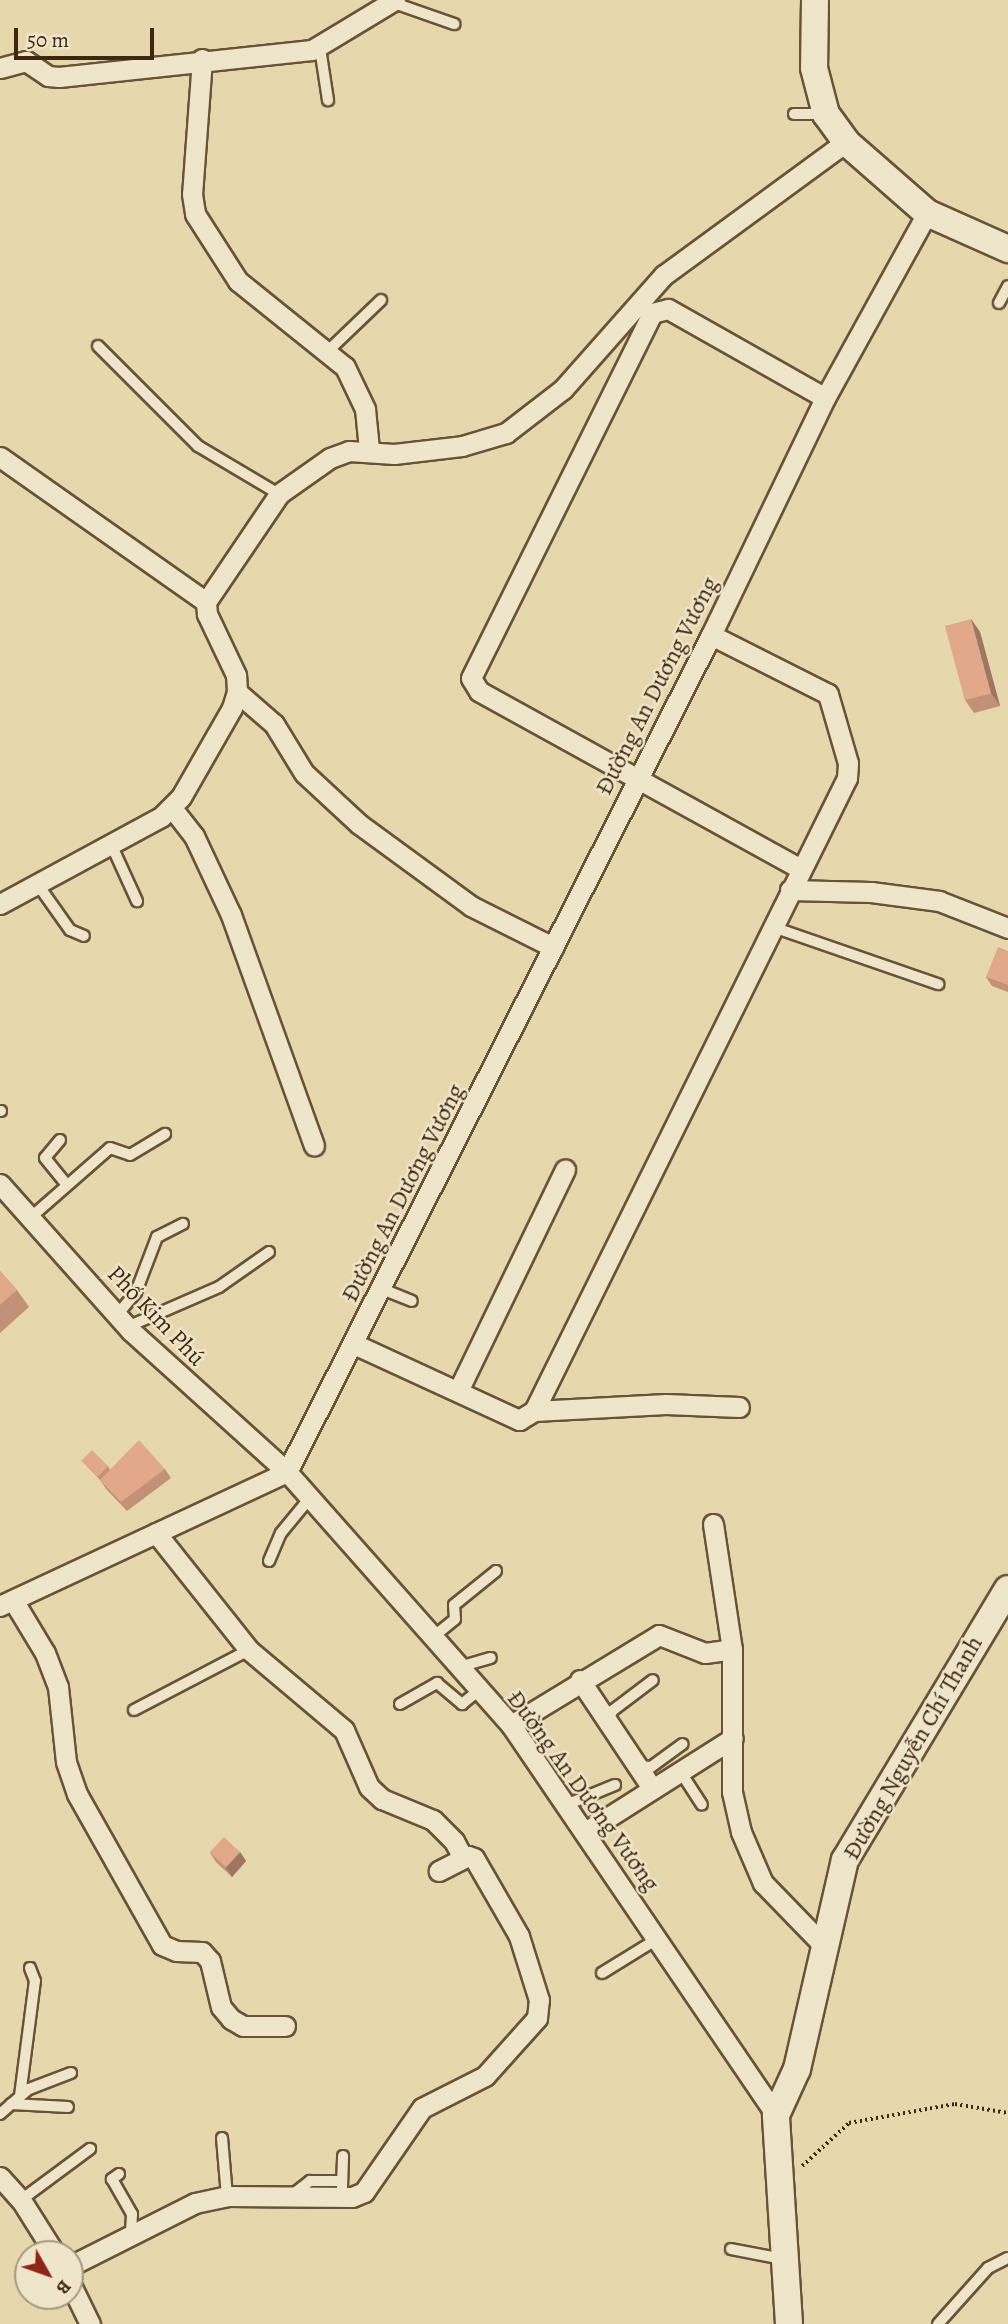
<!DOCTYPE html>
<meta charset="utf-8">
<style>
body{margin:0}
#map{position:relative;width:1008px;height:2324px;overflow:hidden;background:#e7d7ad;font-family:Alegreya,serif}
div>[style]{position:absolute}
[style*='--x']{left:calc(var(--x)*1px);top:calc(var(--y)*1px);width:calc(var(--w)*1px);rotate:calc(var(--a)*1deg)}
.path>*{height:3.5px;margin-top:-1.75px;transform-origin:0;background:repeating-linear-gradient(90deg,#3e2710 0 2px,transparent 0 5.5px)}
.roads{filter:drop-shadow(2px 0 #685337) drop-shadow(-2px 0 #685337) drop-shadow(0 2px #685337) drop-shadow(0 -2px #685337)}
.lane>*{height:10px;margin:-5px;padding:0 5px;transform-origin:5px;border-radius:5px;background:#efe5ca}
.street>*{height:19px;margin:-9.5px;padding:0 9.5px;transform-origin:9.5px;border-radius:9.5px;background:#efe5ca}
.secondary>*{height:26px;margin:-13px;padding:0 13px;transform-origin:13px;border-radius:13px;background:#efe5ca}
.wall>*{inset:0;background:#c29177}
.shaded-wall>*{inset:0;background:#9e7661}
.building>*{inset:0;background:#e1a98a;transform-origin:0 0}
span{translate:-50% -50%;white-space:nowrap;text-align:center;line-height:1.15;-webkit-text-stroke:5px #efe5ca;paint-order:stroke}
.street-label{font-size:24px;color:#3e2710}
.north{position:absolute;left:14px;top:2240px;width:70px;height:70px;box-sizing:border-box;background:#efe5ca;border:2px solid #a89980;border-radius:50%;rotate:130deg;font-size:19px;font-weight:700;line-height:28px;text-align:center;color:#3e2710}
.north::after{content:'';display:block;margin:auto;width:24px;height:32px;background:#8f2418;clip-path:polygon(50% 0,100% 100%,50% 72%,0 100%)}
.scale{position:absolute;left:14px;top:28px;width:140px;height:32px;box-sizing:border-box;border:4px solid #3e2710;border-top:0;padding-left:9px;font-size:21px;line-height:24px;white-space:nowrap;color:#3e2710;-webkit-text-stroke:5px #efe5ca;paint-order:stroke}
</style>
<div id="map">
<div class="path">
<i style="--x:802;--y:2166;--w:64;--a:-42.5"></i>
<i style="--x:849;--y:2123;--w:108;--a:-10.2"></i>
<i style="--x:955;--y:2104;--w:54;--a:9.6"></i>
</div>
<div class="roads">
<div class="lane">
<i style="--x:394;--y:3;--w:64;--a:19.3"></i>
<i style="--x:320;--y:48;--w:53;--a:81.3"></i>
<i style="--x:794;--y:114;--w:32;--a:0"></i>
<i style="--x:999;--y:303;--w:19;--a:-62"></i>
<i style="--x:98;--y:346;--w:141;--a:45"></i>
<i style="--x:198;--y:446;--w:94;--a:30.7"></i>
<i style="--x:327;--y:352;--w:75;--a:-43.9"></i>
<i style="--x:111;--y:844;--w:63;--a:65.5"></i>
<i style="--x:36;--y:882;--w:59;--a:54.7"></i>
<i style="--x:70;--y:930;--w:15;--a:23"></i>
<i style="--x:773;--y:927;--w:175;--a:19.1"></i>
<i style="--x:0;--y:1111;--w:1;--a:0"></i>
<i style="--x:60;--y:1140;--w:23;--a:130"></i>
<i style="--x:45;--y:1158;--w:35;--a:51"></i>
<i style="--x:30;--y:1218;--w:106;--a:-41.2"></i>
<i style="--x:110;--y:1148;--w:21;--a:19"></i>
<i style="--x:130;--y:1155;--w:41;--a:-31"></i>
<i style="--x:382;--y:1289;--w:32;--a:22"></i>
<i style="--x:117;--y:1315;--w:30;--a:-50"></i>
<i style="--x:136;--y:1292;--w:59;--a:-69.1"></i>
<i style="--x:157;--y:1237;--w:29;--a:-27"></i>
<i style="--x:127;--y:1327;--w:100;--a:-23.5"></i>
<i style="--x:219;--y:1287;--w:61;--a:-35"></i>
<i style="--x:269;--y:1561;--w:30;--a:-67"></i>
<i style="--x:281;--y:1533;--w:44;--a:-50.5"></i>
<i style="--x:433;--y:1637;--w:28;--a:-39"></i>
<i style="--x:455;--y:1619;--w:14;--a:-94"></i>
<i style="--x:454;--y:1605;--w:54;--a:-39"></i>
<i style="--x:459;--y:1667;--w:33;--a:-16"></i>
<i style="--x:400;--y:1704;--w:43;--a:-29.6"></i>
<i style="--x:437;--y:1683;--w:33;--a:40"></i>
<i style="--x:462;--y:1704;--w:22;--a:-39"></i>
<i style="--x:134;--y:1710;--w:130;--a:-27.6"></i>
<i style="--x:608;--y:1721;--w:11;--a:-68"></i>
<i style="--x:612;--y:1711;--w:51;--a:-37.1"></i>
<i style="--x:638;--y:1766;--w:13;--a:4"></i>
<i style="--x:651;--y:1767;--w:39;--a:-36"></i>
<i style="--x:680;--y:1771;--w:40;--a:57.1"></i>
<i style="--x:566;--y:1805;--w:53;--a:-22.2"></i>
<i style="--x:602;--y:1973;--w:65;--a:-31.7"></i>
<i style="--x:20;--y:2096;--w:116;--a:-82.6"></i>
<i style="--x:35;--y:1981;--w:14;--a:-111"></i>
<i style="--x:11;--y:2104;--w:57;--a:3"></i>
<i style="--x:0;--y:2114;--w:38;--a:-41"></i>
<i style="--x:29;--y:2089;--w:45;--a:-20.9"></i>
<i style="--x:222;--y:2138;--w:58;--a:85.1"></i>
<i style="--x:119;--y:2174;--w:9;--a:144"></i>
<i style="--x:112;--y:2179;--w:40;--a:60.3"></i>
<i style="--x:132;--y:2214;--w:22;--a:93"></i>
<i style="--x:342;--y:2187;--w:31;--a:-88"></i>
<i style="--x:292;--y:2195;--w:23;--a:-38"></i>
<i style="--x:310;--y:2181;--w:32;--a:0"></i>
<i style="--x:21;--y:2200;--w:86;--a:-36.5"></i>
<i style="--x:731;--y:2249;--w:53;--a:10.9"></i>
<i style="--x:938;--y:2324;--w:75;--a:-48.2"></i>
<i style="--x:988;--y:2268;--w:22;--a:-27"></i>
</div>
<div class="street">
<i style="--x:202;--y:59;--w:135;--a:94.2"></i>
<i style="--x:192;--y:194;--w:20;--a:81"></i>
<i style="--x:195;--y:214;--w:80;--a:57.3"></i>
<i style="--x:238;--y:281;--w:137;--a:38.8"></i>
<i style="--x:345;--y:367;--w:47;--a:64.5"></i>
<i style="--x:365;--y:409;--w:40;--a:84.3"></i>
<i style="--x:0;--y:68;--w:27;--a:-15"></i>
<i style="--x:26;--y:61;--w:27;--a:34"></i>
<i style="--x:48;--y:76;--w:11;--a:5"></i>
<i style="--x:59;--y:77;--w:254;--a:-6.1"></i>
<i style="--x:312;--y:50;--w:97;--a:-31.1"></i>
<i style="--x:0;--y:457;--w:252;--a:35.1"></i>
<i style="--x:237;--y:692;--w:49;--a:40.9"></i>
<i style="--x:274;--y:724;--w:57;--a:58.5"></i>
<i style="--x:304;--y:773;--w:75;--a:42.8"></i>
<i style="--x:359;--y:824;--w:139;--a:36.2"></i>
<i style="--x:471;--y:906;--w:92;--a:26.6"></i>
<i style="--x:172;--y:808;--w:36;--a:52"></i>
<i style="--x:194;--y:836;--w:87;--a:64.9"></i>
<i style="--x:231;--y:915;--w:245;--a:70.2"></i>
<i style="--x:801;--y:869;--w:368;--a:-151.1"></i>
<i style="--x:479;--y:691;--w:15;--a:-122"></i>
<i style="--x:471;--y:678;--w:407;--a:-63.6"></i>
<i style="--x:652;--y:313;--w:16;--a:-14"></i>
<i style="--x:668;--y:309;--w:180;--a:29.5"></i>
<i style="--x:790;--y:890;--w:81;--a:1.4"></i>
<i style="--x:871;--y:892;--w:69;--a:7.5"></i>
<i style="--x:939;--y:901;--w:74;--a:21.4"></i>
<i style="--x:0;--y:904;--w:183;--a:-28.4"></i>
<i style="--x:161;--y:817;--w:28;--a:-45"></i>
<i style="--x:181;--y:797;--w:103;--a:-60.2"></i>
<i style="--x:232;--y:708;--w:17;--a:-73"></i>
<i style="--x:237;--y:692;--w:17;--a:-93"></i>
<i style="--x:236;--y:675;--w:68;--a:-115.4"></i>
<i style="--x:207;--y:614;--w:12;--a:-95"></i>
<i style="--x:206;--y:602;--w:130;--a:-55.9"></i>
<i style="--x:279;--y:494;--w:62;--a:-35.2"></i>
<i style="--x:330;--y:458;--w:20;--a:-20"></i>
<i style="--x:349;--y:451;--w:45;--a:3.8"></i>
<i style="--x:394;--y:454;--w:68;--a:-6.7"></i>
<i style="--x:462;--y:446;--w:46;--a:-16.5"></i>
<i style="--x:506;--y:433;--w:72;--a:-37.7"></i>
<i style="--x:563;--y:389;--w:152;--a:-48.5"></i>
<i style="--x:664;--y:275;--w:225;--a:-36.2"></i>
<i style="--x:0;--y:1184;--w:197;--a:48.3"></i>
<i style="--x:131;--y:1331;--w:210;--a:42.1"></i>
<i style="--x:287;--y:1472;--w:317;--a:155"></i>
<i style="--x:354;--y:1344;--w:182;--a:24.7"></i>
<i style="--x:519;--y:1420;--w:17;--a:-31"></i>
<i style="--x:534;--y:1411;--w:706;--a:-63.69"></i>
<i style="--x:847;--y:778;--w:15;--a:-86"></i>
<i style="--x:848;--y:763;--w:72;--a:-106.2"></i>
<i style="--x:828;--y:694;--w:131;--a:-153.2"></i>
<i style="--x:458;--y:1391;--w:246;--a:-64.2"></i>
<i style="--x:534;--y:1411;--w:132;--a:-3"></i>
<i style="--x:666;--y:1404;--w:73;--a:2.4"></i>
<i style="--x:713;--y:1524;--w:126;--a:81.4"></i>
<i style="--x:732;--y:1649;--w:143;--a:90"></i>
<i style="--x:732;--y:1792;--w:41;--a:77.3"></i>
<i style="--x:741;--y:1832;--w:56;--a:66.7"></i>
<i style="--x:763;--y:1883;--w:89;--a:45.9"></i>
<i style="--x:156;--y:1533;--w:149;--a:51.5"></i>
<i style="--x:249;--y:1650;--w:124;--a:40.1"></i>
<i style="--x:344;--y:1730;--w:62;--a:66.3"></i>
<i style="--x:369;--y:1787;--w:18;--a:43"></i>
<i style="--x:382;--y:1799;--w:55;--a:22.4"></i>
<i style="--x:433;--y:1820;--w:30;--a:45"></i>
<i style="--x:454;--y:1841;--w:19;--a:62"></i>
<i style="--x:13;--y:1600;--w:62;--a:58.9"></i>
<i style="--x:45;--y:1653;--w:36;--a:69"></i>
<i style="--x:58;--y:1687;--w:75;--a:83.9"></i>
<i style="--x:66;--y:1762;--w:34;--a:71"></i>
<i style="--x:77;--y:1794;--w:173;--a:60.6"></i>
<i style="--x:162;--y:1945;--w:15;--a:23"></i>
<i style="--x:176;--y:1951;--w:26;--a:2"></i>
<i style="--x:202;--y:1952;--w:12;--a:48"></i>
<i style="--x:210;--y:1961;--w:47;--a:76.6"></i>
<i style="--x:221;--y:2007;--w:16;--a:50"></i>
<i style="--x:231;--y:2019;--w:14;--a:30"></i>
<i style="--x:243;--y:2026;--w:42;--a:0"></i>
<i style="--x:580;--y:1680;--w:130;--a:56.3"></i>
<i style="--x:511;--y:1725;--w:173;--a:-31.3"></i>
<i style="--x:659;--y:1635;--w:49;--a:21.4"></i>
<i style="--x:705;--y:1653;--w:27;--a:-8"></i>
<i style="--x:585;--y:1832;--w:175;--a:-32.4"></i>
<i style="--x:776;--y:2115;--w:472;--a:-124.2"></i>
<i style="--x:511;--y:1725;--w:338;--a:-131.5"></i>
<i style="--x:287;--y:1472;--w:938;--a:-63.13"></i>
<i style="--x:711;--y:635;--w:263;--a:-64.3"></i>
<i style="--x:825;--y:398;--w:211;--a:-61.1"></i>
<i style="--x:0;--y:2177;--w:31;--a:48"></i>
<i style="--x:21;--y:2200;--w:64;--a:57.8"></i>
<i style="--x:70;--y:2266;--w:140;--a:-26.7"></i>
<i style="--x:195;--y:2203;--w:33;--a:-12"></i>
<i style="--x:227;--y:2196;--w:125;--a:0.5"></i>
<i style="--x:352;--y:2197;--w:13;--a:-23"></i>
<i style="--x:364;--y:2192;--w:102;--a:-55.4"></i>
<i style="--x:422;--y:2108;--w:71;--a:-26.9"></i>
<i style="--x:485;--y:2076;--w:78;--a:-48.1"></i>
<i style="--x:537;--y:2018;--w:18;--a:-84"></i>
<i style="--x:539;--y:2000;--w:67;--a:-107.4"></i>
<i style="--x:519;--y:1936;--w:90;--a:-120"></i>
<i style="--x:474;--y:1858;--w:6;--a:-162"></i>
<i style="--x:468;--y:1856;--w:33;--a:153"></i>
<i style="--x:70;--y:2283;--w:46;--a:64"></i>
</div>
<div class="secondary">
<i style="--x:815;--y:0;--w:68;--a:90.8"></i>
<i style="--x:814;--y:68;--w:48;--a:75.4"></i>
<i style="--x:826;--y:114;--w:34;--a:54"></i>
<i style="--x:846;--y:142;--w:108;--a:41.2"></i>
<i style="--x:927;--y:213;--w:89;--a:24"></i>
<i style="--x:789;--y:2324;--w:209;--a:-93.6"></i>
<i style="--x:776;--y:2115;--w:51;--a:-65.5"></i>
<i style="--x:797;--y:2069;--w:214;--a:-77.1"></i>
<i style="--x:845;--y:1860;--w:316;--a:-59"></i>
</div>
</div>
<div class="wall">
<i style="clip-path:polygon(971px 619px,980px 632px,1000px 706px,974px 713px,965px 700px)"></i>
<i style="clip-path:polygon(1008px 951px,1008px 992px,992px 986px,986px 977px)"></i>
<i style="clip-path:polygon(0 1271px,17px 1290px,29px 1307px,0 1333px)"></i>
<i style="clip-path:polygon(81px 1460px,108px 1466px,110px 1470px,165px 1469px,171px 1478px,127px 1511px,106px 1489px,101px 1481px)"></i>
<i style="clip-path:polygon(240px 1852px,246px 1861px,232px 1877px,216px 1862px,210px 1853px)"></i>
</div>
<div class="shaded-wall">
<i style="clip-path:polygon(971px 619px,980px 632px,1000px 706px,991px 693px)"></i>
<i style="clip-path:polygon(240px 1852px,246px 1861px,232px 1877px,226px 1868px)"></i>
</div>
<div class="building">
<i style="left:971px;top:619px;width:77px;height:27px;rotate:75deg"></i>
<i style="clip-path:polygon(998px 947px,1008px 951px,1008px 985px,986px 977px)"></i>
<i style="clip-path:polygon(0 1271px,17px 1290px,0 1305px)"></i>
<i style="clip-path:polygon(139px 1440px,165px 1469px,121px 1502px,100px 1480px)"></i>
<i style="left:92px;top:1450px;width:23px;height:15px;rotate:45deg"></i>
<i style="left:224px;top:1837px;width:22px;height:21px;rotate:43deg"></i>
</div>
<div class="street-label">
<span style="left:657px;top:686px;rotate:-63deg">Đường An Dương Vương</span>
<span style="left:403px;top:1193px;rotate:-63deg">Đường An Dương Vương</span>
<span style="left:156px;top:1316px;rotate:46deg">Phố Kim Phú</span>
<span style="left:913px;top:1748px;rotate:-60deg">Đường Nguyễn Chí Thanh</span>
<span style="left:583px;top:1791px;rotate:54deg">Đường An Dương Vương</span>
</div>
<div class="north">B</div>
<div class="scale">50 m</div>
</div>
